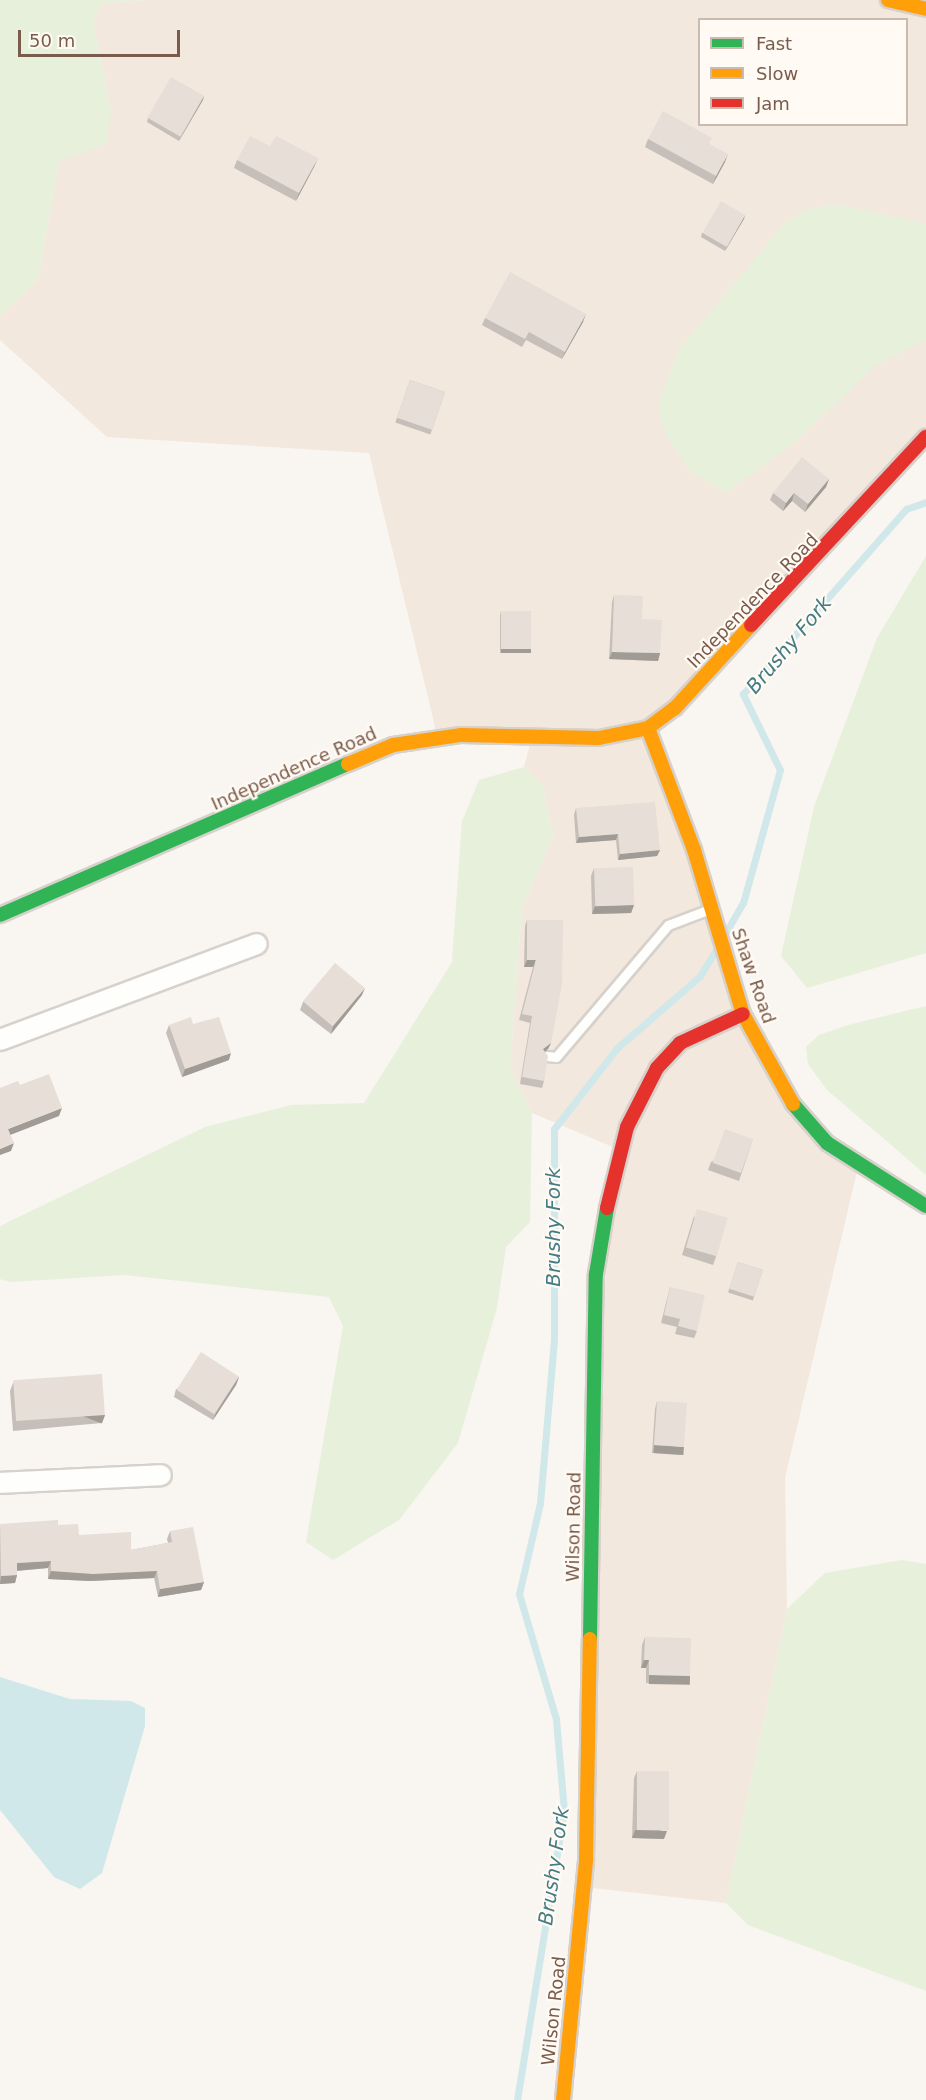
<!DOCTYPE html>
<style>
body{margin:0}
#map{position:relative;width:926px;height:2100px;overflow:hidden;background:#f9f5f0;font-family:"DejaVu Sans",sans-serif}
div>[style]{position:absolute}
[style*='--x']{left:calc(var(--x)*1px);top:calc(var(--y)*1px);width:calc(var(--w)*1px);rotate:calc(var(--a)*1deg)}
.residential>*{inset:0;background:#f2e8de}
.green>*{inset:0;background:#e7f0db}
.water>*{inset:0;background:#d0e8ea}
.stream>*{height:7px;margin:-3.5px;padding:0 3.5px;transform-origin:3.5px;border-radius:3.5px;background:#d0e8ea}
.roads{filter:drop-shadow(2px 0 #d7d1cb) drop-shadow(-2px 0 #d7d1cb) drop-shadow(0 2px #d7d1cb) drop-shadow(0 -2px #d7d1cb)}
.lane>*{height:9px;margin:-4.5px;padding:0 4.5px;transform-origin:4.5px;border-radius:4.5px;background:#fefefd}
.street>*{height:20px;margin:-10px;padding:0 10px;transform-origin:10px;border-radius:10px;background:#fefefd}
.fast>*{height:14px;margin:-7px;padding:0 7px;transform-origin:7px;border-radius:7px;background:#30b455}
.slow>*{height:14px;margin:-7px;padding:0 7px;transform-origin:7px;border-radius:7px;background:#ff9f0a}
.jam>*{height:14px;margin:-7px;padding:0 7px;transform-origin:7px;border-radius:7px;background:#e5322d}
.wall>*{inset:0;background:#c6bfb9;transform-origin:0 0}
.shaded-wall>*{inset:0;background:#a19b96;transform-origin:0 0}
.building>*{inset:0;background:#e6ded7;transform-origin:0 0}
span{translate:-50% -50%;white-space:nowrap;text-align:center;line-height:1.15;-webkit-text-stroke:4.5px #fffaf3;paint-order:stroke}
.street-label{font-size:18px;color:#7a5c4d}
.water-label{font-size:20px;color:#437c86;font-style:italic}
.legend{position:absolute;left:698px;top:18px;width:210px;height:108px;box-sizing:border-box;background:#fffaf3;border:2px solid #cabbb1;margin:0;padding:8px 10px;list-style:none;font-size:18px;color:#7a5c4d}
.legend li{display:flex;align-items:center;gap:12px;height:30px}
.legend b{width:30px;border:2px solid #cabbb1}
.scale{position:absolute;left:18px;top:30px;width:162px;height:27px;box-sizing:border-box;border:3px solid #7a5c4d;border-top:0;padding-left:8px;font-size:18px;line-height:21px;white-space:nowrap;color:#7a5c4d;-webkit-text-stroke:4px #fffaf3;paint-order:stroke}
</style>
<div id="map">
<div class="residential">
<i style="clip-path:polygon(evenodd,148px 0,926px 0,926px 437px,649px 728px,780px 1089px,858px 1167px,785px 1478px,787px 1609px,726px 1903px,584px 1887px,593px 1387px,620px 1150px,532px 1113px,510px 1069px,522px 908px,553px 837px,543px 787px,524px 767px,532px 737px,438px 739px,369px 453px,107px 437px,0 340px,0 315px,38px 279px,59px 161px,111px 112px,93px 23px,102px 3px,148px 0,700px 20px,906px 20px,906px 124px,700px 124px,700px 20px)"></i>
</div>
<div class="green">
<i style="clip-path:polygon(0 0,148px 0,102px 3px,93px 23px,111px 112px,106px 144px,59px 161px,38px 279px,0 315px)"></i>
<i style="clip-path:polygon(836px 204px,926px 224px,926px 339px,875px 366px,793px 444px,726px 493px,689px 470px,665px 433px,658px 405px,678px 351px,784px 224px,809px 209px)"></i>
<i style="clip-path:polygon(926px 556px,926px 953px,807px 988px,781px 956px,814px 807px,877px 638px)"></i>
<i style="clip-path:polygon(524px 767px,543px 787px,553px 837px,522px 908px,510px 1069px,532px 1113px,530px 1222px,506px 1247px,497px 1308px,458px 1443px,399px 1520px,333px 1560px,306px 1542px,343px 1326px,329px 1297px,125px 1275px,10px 1282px,0 1279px,0 1226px,205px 1127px,291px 1105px,364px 1103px,452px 962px,462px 821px,479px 780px)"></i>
<i style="clip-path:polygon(926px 1006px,926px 1175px,827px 1090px,808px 1064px,806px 1047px,819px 1035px,848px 1025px)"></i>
<i style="clip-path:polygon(902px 1560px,926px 1564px,926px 1991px,748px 1925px,726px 1903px,787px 1609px,825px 1573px)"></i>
</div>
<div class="water">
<i style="clip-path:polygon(0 1677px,70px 1699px,131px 1701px,145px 1708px,145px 1726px,102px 1873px,80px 1889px,54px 1877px,0 1810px)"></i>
</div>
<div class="stream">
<i style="--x:726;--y:932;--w:34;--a:-60"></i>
<i style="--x:743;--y:903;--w:138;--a:-74.5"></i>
<i style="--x:780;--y:770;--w:85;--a:-116"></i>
<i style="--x:743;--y:694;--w:247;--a:-48.6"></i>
<i style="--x:906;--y:509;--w:21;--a:-19"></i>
<i style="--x:517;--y:2100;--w:293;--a:-80.8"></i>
<i style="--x:564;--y:1811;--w:92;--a:-95"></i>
<i style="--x:556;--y:1719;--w:130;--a:-106.5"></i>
<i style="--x:519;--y:1594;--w:93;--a:-77"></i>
<i style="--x:540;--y:1503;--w:165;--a:-85.1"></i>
<i style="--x:554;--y:1339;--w:210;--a:-90"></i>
<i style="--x:554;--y:1129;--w:103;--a:-52.1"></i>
<i style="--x:617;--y:1048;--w:110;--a:-40.9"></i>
<i style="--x:700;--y:976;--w:31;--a:-59"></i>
</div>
<div class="roads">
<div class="lane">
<i style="--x:547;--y:1056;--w:9;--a:6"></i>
<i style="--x:556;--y:1057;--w:173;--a:-49.7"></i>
<i style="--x:668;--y:925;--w:45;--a:-20.9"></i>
</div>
<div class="street">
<i style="--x:0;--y:1040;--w:274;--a:-20.5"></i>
<i style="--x:0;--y:1483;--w:161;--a:-2.8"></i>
</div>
<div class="fast">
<i style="--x:0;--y:915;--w:379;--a:-23.5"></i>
<i style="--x:793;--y:1104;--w:52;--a:48.9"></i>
<i style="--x:827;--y:1143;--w:117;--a:32.5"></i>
<i style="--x:590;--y:1639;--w:365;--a:-89.1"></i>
<i style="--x:596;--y:1274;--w:67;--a:-80.5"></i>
</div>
<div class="slow">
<i style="--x:888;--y:0;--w:39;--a:13"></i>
<i style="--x:648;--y:728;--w:130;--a:69.3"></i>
<i style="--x:694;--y:850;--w:171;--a:73.4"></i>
<i style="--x:743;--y:1014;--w:103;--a:60.9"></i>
<i style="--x:348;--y:764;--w:49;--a:-22.9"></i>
<i style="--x:393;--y:745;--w:69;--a:-8.4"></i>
<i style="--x:461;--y:735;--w:138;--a:1.2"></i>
<i style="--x:599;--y:738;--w:50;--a:-11.5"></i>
<i style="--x:648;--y:728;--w:34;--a:-37"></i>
<i style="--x:675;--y:708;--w:113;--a:-47.5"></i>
<i style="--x:563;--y:2100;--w:242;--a:-84.5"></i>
<i style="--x:586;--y:1859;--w:220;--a:-89"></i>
</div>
<div class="jam">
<i style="--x:751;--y:625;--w:257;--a:-47.1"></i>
<i style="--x:607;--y:1208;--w:83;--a:-76.1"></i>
<i style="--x:627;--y:1127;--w:66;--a:-63"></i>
<i style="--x:657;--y:1068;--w:34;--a:-47"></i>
<i style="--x:680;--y:1043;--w:69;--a:-24.7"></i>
</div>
</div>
<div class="wall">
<i style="clip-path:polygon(204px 96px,179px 141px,147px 122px,148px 118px)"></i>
<i style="clip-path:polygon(648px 139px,709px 144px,725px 162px,713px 184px,645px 147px)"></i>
<i style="clip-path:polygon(237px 160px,315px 165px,296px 201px,234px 168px)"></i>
<i style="clip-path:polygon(745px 215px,725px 251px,701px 237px,702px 233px)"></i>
<i style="clip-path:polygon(485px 318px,583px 322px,562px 359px,526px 340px,522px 347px,482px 325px)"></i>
<i style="left:410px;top:380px;width:37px;height:45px;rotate:19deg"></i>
<i style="clip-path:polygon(829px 479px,826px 487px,805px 512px,792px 501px,783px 511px,770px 500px,773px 493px)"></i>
<i style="clip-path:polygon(614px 595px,642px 619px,660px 653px,658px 661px,609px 659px,612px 602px)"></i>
<i style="clip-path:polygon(501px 611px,529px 653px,500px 653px,500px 615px)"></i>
<i style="clip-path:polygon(576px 808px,660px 850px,657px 856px,618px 860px,616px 840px,576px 843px,574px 815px)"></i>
<i style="clip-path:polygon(594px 868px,634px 905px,631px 913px,592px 914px,591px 876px)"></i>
<i style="clip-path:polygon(527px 920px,551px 1043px,548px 1049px,545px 1052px,544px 1081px,542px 1088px,520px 1084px,530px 1023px,519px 1020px,533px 967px,524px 967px,525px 926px)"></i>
<i style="clip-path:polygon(362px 995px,331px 1034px,300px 1010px,303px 1002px)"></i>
<i style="clip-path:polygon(193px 1024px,229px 1060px,182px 1077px,166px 1033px,169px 1025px)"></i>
<i style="clip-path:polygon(753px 1139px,739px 1181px,708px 1170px,711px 1162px)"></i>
<i style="clip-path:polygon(694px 1216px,716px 1257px,713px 1265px,682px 1255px)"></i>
<i style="left:738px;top:1262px;width:26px;height:32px;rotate:18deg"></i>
<i style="clip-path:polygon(670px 1287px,697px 1331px,694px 1338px,675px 1334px,677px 1327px,661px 1323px)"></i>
<i style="clip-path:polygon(239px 1377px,236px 1385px,213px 1420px,174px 1397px,176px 1389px)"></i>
<i style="clip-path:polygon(13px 1383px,105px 1415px,102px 1423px,13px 1431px,10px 1391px)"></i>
<i style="clip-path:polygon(657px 1401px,681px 1455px,652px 1453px,655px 1409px)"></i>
<i style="clip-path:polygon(0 1524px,58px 1525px,79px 1535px,131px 1550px,168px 1543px,167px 1539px,170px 1531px,204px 1582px,201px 1590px,158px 1597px,154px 1578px,90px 1581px,48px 1579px,48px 1568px,17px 1571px,17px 1575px,15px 1583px,0 1584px)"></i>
<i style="clip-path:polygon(645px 1637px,690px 1676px,687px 1684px,646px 1683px,646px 1668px,641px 1668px,642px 1645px)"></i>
<i style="clip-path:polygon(637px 1771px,664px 1839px,632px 1838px,634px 1778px)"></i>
</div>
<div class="shaded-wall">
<i style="clip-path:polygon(204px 96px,203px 100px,179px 141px,181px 137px)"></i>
<i style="clip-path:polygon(728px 154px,725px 162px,713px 184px,716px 176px)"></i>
<i style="clip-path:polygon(318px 158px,315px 165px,296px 201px,299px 193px)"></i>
<i style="clip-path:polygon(745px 215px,744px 219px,725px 251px,727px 247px)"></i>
<i style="clip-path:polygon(586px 314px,583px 322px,562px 359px,565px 352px)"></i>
<i style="clip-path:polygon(829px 479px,826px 487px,805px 512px,808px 504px)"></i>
<i style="clip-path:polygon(794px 493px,792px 501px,783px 511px,786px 503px)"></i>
<i style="left:501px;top:649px;width:30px;height:4px"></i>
<i style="clip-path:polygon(612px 652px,660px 653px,658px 661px,609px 659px)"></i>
<i style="clip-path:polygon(618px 834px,616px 840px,576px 843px,579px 837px)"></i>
<i style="clip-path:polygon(660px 850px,657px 856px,618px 860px,620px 854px)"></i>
<i style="clip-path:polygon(634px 905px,631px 913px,592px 914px,595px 906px)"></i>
<i style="clip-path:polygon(527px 960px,536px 960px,533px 967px,524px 967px)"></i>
<i style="clip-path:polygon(365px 988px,362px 995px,331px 1034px,333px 1026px)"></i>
<i style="clip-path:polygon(551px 1043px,548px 1049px,540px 1056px,543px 1049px)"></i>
<i style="clip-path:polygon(231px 1053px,229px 1060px,182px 1077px,185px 1069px)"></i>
<i style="clip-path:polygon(62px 1108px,59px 1116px,5px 1137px,8px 1129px)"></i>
<i style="clip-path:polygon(14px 1143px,11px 1151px,0 1155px,0 1149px)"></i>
<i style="clip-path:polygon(239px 1377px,236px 1385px,213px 1420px,216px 1413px)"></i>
<i style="left:105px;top:1415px;width:9px;height:89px;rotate:111deg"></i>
<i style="left:654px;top:1445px;width:30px;height:8px;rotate:4deg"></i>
<i style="clip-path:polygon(51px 1561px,48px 1568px,14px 1571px,17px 1563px)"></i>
<i style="clip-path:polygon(51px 1571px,157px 1571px,154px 1578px,90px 1581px,48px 1579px)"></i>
<i style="clip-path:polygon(17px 1575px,15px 1583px,0 1584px,1px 1576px)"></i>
<i style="clip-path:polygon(204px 1582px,201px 1590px,158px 1597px,160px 1589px)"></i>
<i style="clip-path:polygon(644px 1660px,649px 1660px,646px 1668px,641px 1668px)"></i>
<i style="left:649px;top:1675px;width:41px;height:9px;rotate:1deg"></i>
<i style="clip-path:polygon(635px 1830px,667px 1831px,664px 1839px,632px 1838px)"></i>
</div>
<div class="building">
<i style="left:171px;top:77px;width:38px;height:47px;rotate:30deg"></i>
<i style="clip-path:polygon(663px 111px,712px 138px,709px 144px,728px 154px,716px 176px,648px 139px)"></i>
<i style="clip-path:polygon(250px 136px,270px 146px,276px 136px,318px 158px,299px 193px,237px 160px)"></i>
<i style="left:721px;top:201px;width:28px;height:37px;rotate:30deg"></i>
<i style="clip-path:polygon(510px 272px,586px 314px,565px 352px,529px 332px,525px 339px,485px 318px)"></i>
<i style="left:410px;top:380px;width:37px;height:40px;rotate:19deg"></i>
<i style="clip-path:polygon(802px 457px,829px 479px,808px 504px,794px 493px,786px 503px,773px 493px)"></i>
<i style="clip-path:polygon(614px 595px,643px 596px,642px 619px,662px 620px,660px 653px,612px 652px)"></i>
<i style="left:501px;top:611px;width:30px;height:38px"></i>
<i style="clip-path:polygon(655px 802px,660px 850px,620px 854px,618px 834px,579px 837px,576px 808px)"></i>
<i style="left:633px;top:867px;width:38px;height:39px;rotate:88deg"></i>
<i style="clip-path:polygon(527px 920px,563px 920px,562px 984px,551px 1043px,543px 1049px,548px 1056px,544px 1081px,522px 1077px,532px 1016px,522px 1014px,536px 960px,527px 960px)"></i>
<i style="left:335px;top:963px;width:39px;height:50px;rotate:40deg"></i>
<i style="clip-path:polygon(191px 1017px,193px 1024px,219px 1017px,231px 1053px,185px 1069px,169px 1025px)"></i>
<i style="clip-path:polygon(49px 1074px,62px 1108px,8px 1129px,14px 1143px,0 1149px,0 1088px,18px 1081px,20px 1085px)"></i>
<i style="left:725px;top:1129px;width:30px;height:36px;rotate:20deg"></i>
<i style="left:697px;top:1209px;width:32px;height:40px;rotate:16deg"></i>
<i style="left:738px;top:1262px;width:26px;height:28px;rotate:18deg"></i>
<i style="clip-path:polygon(670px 1287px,705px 1295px,697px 1331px,678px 1326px,680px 1319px,664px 1315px)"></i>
<i style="left:201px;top:1352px;width:45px;height:45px;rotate:33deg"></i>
<i style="left:102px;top:1374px;width:41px;height:89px;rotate:86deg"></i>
<i style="left:657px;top:1401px;width:30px;height:44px;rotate:4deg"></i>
<i style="clip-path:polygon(58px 1520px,58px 1525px,78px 1524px,79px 1535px,131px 1532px,131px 1550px,172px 1542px,170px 1531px,193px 1527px,204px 1582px,160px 1589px,157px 1571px,93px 1574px,51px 1571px,51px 1561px,17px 1563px,17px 1575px,1px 1576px,0 1524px)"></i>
<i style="clip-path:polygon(645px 1637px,691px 1638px,690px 1676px,649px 1675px,649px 1660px,644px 1660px)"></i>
<i style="left:637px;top:1771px;width:32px;height:59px"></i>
</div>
<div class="street-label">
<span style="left:753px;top:601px;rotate:-46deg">Independence Road</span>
<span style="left:294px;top:769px;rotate:-24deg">Independence Road</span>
<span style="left:753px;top:976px;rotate:71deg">Shaw Road</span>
<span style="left:574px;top:1527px;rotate:-89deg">Wilson Road</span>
<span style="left:554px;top:2011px;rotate:-84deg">Wilson Road</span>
</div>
<div class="water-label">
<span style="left:789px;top:645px;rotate:-50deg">Brushy Fork</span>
<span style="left:553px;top:1227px;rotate:-90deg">Brushy Fork</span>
<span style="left:554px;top:1866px;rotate:-82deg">Brushy Fork</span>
</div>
<ul class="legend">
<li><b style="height:8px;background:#30b455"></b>Fast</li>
<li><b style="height:8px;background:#ff9f0a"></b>Slow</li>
<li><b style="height:8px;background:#e5322d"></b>Jam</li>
</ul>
<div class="scale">50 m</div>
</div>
